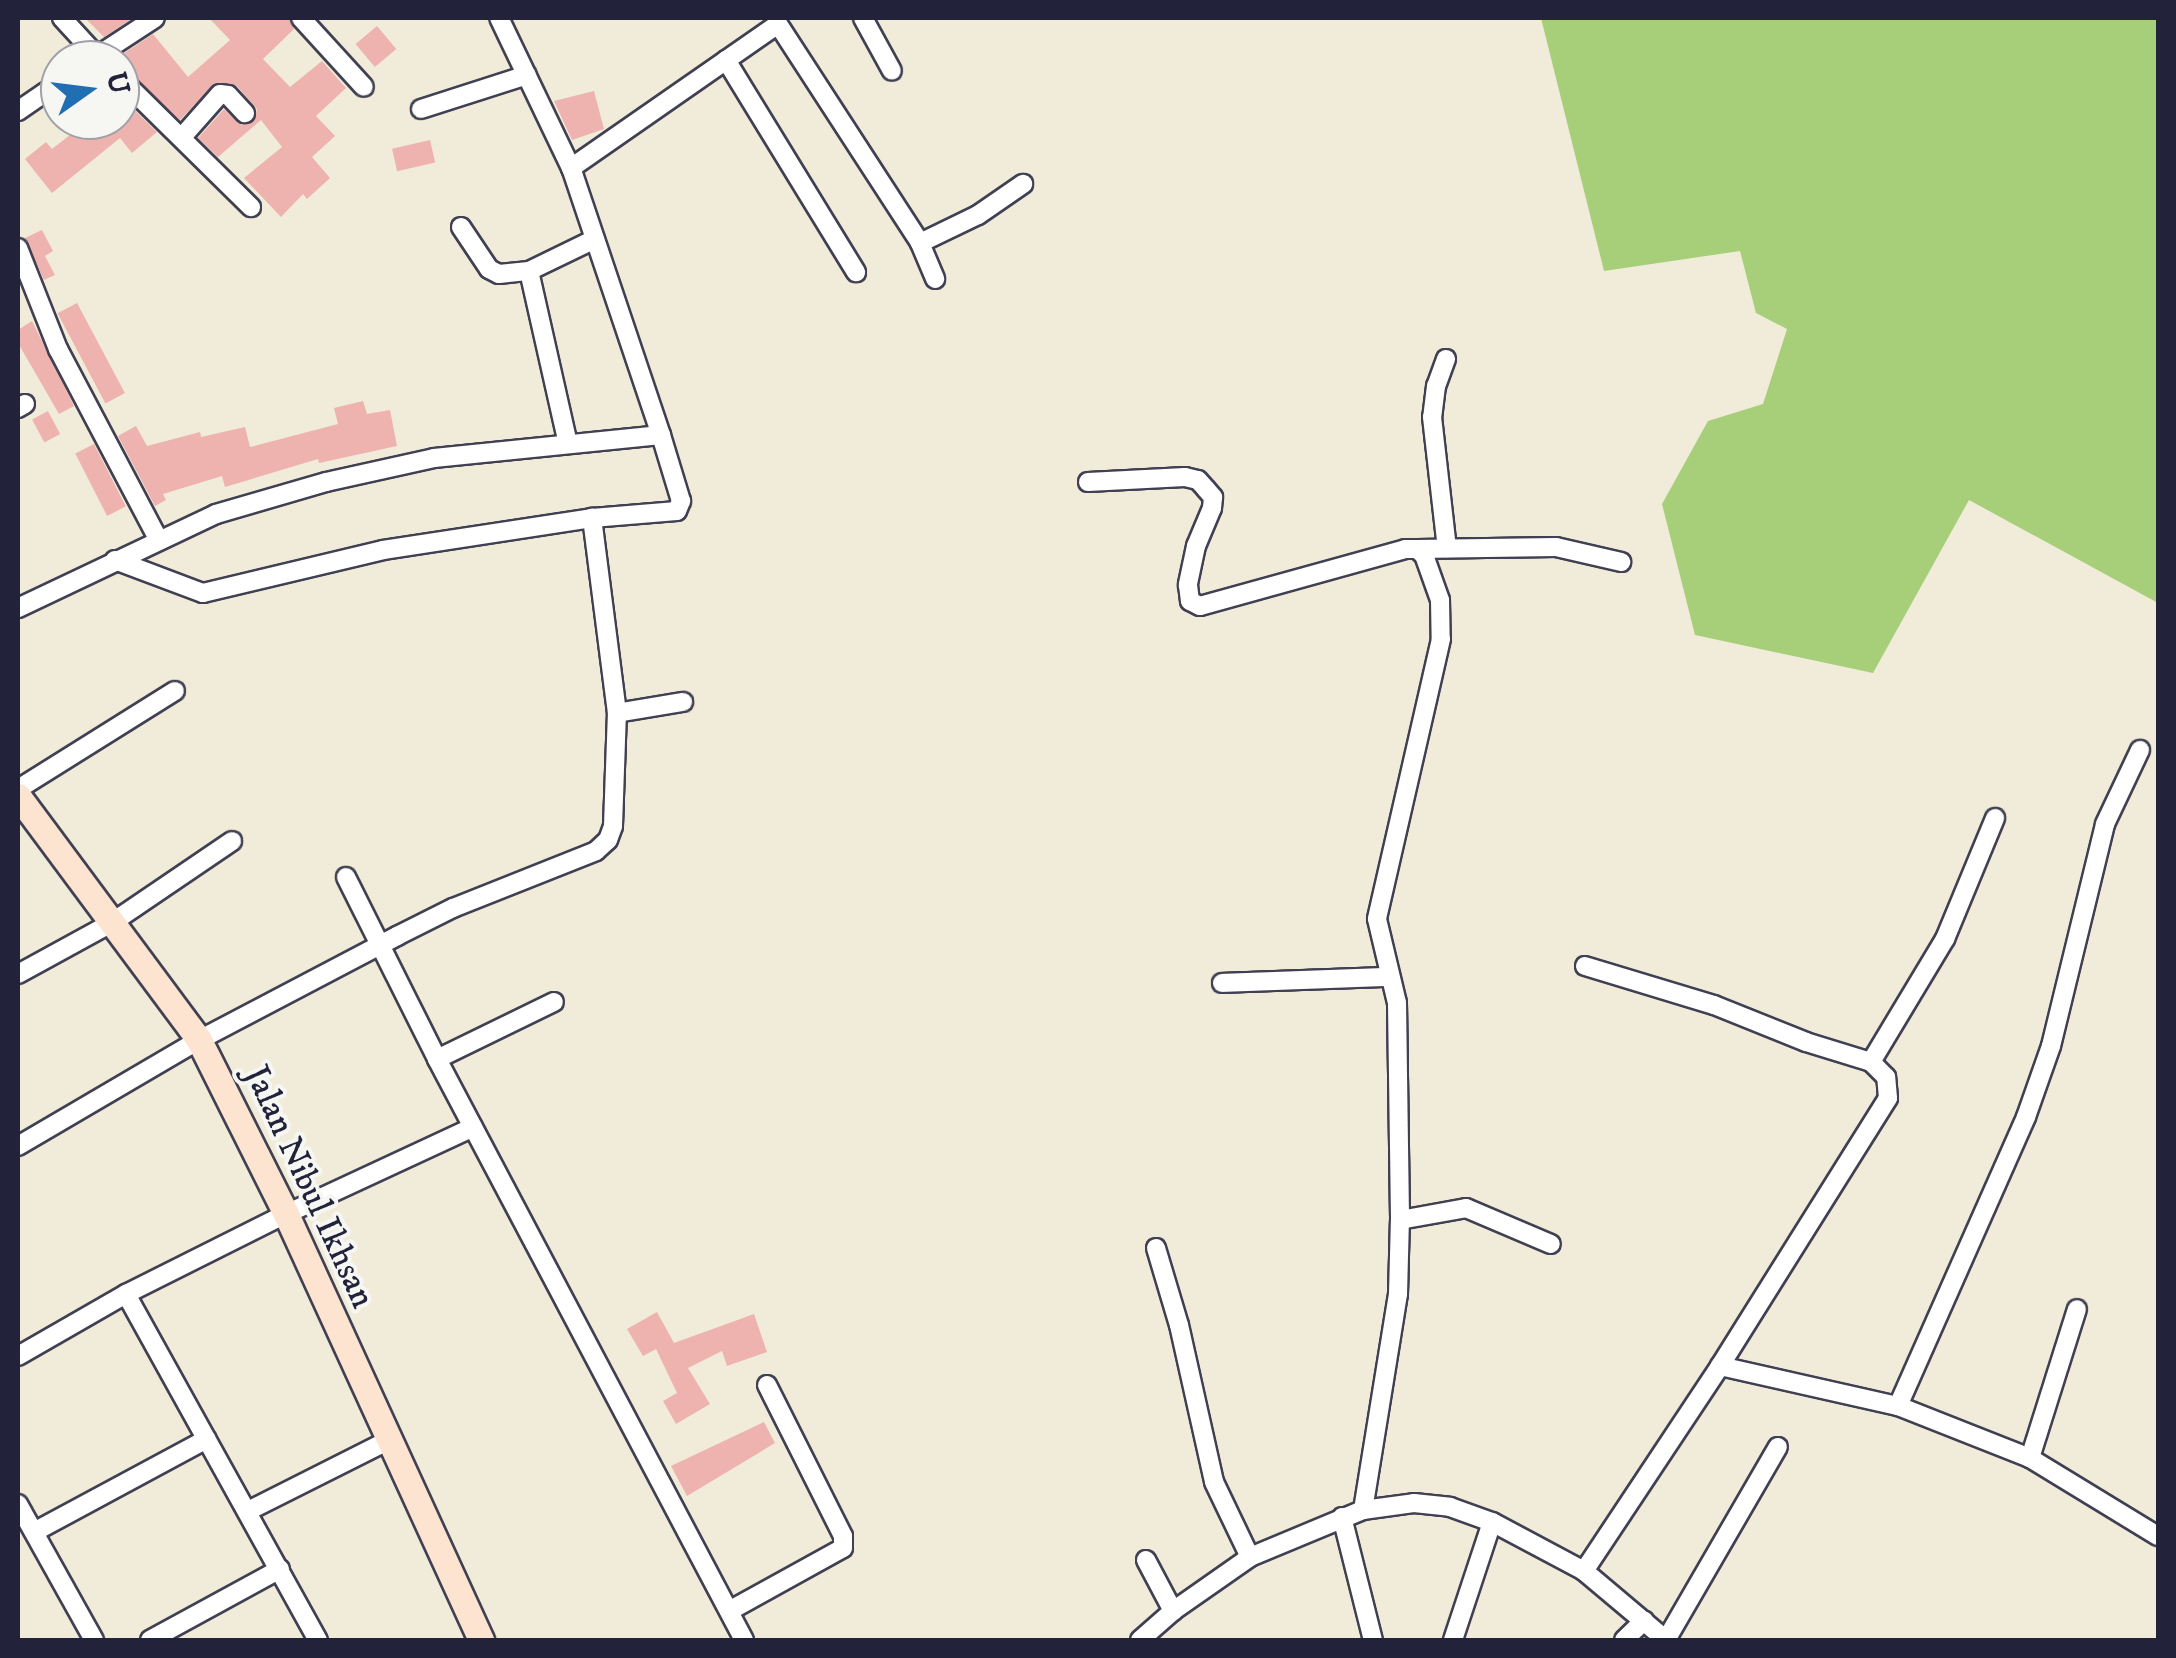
<!DOCTYPE html>
<style>
body{margin:0}
#map{position:relative;width:2176px;height:1658px;overflow:hidden;background:#f0ecd9;font-family:"IM FELL DW Pica",serif}
div>[style]{position:absolute}
[style*='--x']{left:calc(var(--x)*1px);top:calc(var(--y)*1px);width:calc(var(--w)*1px);rotate:calc(var(--a)*1deg)}
.green>*{inset:0;background:#a7cf7a}
.building>*{inset:0;background:#eeb2af;transform-origin:0 0}
.roads{filter:drop-shadow(2px 0 #414053) drop-shadow(-2px 0 #414053) drop-shadow(0 2px #414053) drop-shadow(0 -2px #414053)}
.street>*{height:18px;margin:-9px;padding:0 9px;transform-origin:9px;border-radius:9px;background:#fff}
.secondary>*{height:25px;margin:-12.5px;padding:0 12.5px;transform-origin:12.5px;border-radius:12.5px;background:#fde4d0}
span{translate:-50% -50%;white-space:nowrap;text-align:center;line-height:1.15;-webkit-text-stroke:8px #f6f6f2;paint-order:stroke}
.street-label{font-size:35px;color:#22223b}
.frame{position:absolute;inset:0;border:20px solid #22223b;pointer-events:none}
.north{position:absolute;left:40px;top:40px;width:100px;height:100px;box-sizing:border-box;background:#f6f6f2;border:2px solid #a1a1a9;border-radius:50%;rotate:76deg;font-size:28px;font-weight:700;line-height:40px;text-align:center;color:#22223b}
.north::after{content:'';display:block;margin:auto;width:35px;height:45px;background:#1f6fb2;clip-path:polygon(50% 0,100% 100%,50% 72%,0 100%)}
</style>
<div id="map">
<div class="green">
<i style="clip-path:polygon(1541px 18px,2158px 18px,2158px 603px,1969px 500px,1873px 673px,1695px 635px,1662px 504px,1708px 421px,1763px 404px,1787px 329px,1756px 313px,1740px 251px,1604px 271px)"></i>
</div>
<div class="building">
<i style="clip-path:polygon(85px 18px,133px 18px,104px 37px)"></i>
<i style="clip-path:polygon(209px 18px,289px 18px,294px 29px,263px 59px,290px 87px,322px 61px,346px 88px,316px 116px,335px 136px,312px 157px,330px 178px,307px 199px,303px 194px,281px 217px,244px 178px,282px 147px,261px 120px,218px 157px,198px 138px,224px 109px,241px 125px,254px 121px,257px 109px,237px 86px,215px 83px,180px 120px,120px 66px,120px 56px,153px 34px,188px 77px,230px 40px)"></i>
<i style="left:377px;top:26px;width:30px;height:28px;rotate:50deg"></i>
<i style="clip-path:polygon(594px 91px,604px 129px,572px 140px,554px 101px)"></i>
<i style="clip-path:polygon(120px 96px,157px 132px,132px 153px,120px 138px,52px 193px,25px 159px,46px 142px,52px 149px,89px 120px,120px 120px)"></i>
<i style="left:430px;top:140px;width:23px;height:39px;rotate:77deg"></i>
<i style="clip-path:polygon(42px 230px,53px 251px,45px 256px,55px 275px,44px 280px,25px 238px)"></i>
<i style="left:77px;top:303px;width:102px;height:22px;rotate:62deg"></i>
<i style="clip-path:polygon(32px 321px,74px 406px,59px 414px,18px 343px,18px 330px)"></i>
<i style="clip-path:polygon(363px 401px,367px 414px,390px 410px,397px 446px,319px 463px,318px 459px,225px 487px,222px 476px,163px 494px,166px 500px,155px 506px,118px 436px,136px 426px,147px 446px,200px 432px,201px 437px,245px 427px,250px 447px,338px 424px,334px 408px)"></i>
<i style="left:48px;top:411px;width:26px;height:18px;rotate:62deg"></i>
<i style="left:94px;top:444px;width:70px;height:21px;rotate:63deg"></i>
<i style="clip-path:polygon(657px 1312px,674px 1343px,754px 1314px,767px 1352px,727px 1366px,722px 1351px,688px 1368px,710px 1404px,676px 1424px,663px 1401px,677px 1393px,656px 1349px,643px 1356px,627px 1329px)"></i>
<i style="clip-path:polygon(764px 1422px,775px 1443px,687px 1496px,671px 1466px)"></i>
</div>
<div class="roads">
<div class="street">
<i style="--x:62;--y:18;--w:52;--a:47.4"></i>
<i style="--x:97;--y:56;--w:69;--a:-33.2"></i>
<i style="--x:301;--y:18;--w:93;--a:47.6"></i>
<i style="--x:863;--y:18;--w:60;--a:61.3"></i>
<i style="--x:726;--y:60;--w:249;--a:58.5"></i>
<i style="--x:120;--y:78;--w:184;--a:44.6"></i>
<i style="--x:421;--y:109;--w:111;--a:-17.8"></i>
<i style="--x:18;--y:111;--w:51;--a:-34.6"></i>
<i style="--x:182;--y:137;--w:57;--a:-48.5"></i>
<i style="--x:220;--y:94;--w:8;--a:7"></i>
<i style="--x:228;--y:95;--w:25;--a:47"></i>
<i style="--x:571;--y:168;--w:252;--a:-34.8"></i>
<i style="--x:778;--y:24;--w:261;--a:57"></i>
<i style="--x:920;--y:243;--w:64;--a:-25.8"></i>
<i style="--x:978;--y:215;--w:55;--a:-34.6"></i>
<i style="--x:461;--y:227;--w:50;--a:56.3"></i>
<i style="--x:489;--y:269;--w:11;--a:27"></i>
<i style="--x:499;--y:274;--w:30;--a:-6"></i>
<i style="--x:920;--y:243;--w:39;--a:67"></i>
<i style="--x:18;--y:248;--w:109;--a:68.4"></i>
<i style="--x:58;--y:349;--w:215;--a:62.2"></i>
<i style="--x:1446;--y:359;--w:29;--a:110"></i>
<i style="--x:1436;--y:386;--w:31;--a:97"></i>
<i style="--x:1432;--y:417;--w:132;--a:83.5"></i>
<i style="--x:18;--y:408;--w:8;--a:-30"></i>
<i style="--x:568;--y:444;--w:177;--a:-102.7"></i>
<i style="--x:529;--y:271;--w:73;--a:-25.9"></i>
<i style="--x:1088;--y:482;--w:97;--a:-3"></i>
<i style="--x:1185;--y:477;--w:13;--a:13"></i>
<i style="--x:1198;--y:480;--w:12;--a:48"></i>
<i style="--x:1206;--y:489;--w:11;--a:49"></i>
<i style="--x:1213;--y:497;--w:11;--a:95"></i>
<i style="--x:1212;--y:508;--w:41;--a:112.8"></i>
<i style="--x:1196;--y:546;--w:40;--a:102"></i>
<i style="--x:1188;--y:585;--w:16;--a:83"></i>
<i style="--x:1190;--y:601;--w:11;--a:27"></i>
<i style="--x:1200;--y:606;--w:213;--a:-15.5"></i>
<i style="--x:1405;--y:549;--w:12;--a:0"></i>
<i style="--x:1417;--y:549;--w:9;--a:41"></i>
<i style="--x:1424;--y:555;--w:48;--a:70.4"></i>
<i style="--x:1440;--y:600;--w:39;--a:89"></i>
<i style="--x:1441;--y:639;--w:287;--a:102.9"></i>
<i style="--x:1377;--y:919;--w:86;--a:76.6"></i>
<i style="--x:1397;--y:1003;--w:217;--a:89.2"></i>
<i style="--x:1400;--y:1220;--w:67;--a:-10.3"></i>
<i style="--x:1466;--y:1208;--w:92;--a:23"></i>
<i style="--x:1417;--y:549;--w:139;--a:-0.8"></i>
<i style="--x:1556;--y:547;--w:67;--a:13"></i>
<i style="--x:115;--y:560;--w:94;--a:20.6"></i>
<i style="--x:203;--y:593;--w:185;--a:-13.4"></i>
<i style="--x:383;--y:550;--w:211;--a:-8.7"></i>
<i style="--x:592;--y:518;--w:85;--a:-4.7"></i>
<i style="--x:677;--y:511;--w:11;--a:-68"></i>
<i style="--x:681;--y:501;--w:69;--a:-106.9"></i>
<i style="--x:661;--y:435;--w:282;--a:-108.6"></i>
<i style="--x:571;--y:168;--w:166;--a:-115.6"></i>
<i style="--x:18;--y:608;--w:219;--a:-25.4"></i>
<i style="--x:216;--y:514;--w:115;--a:-16.2"></i>
<i style="--x:326;--y:482;--w:111;--a:-12.5"></i>
<i style="--x:434;--y:458;--w:228;--a:-5.8"></i>
<i style="--x:617;--y:713;--w:67;--a:-9.5"></i>
<i style="--x:18;--y:789;--w:185;--a:-32"></i>
<i style="--x:346;--y:877;--w:203;--a:63.4"></i>
<i style="--x:437;--y:1059;--w:657;--a:62.15"></i>
<i style="--x:1585;--y:966;--w:135;--a:16.8"></i>
<i style="--x:1714;--y:1005;--w:99;--a:21.9"></i>
<i style="--x:1806;--y:1042;--w:68;--a:17.1"></i>
<i style="--x:18;--y:974;--w:108;--a:-28.7"></i>
<i style="--x:113;--y:922;--w:144;--a:-34.2"></i>
<i style="--x:1222;--y:983;--w:167;--a:-2.1"></i>
<i style="--x:437;--y:1059;--w:130;--a:-26"></i>
<i style="--x:18;--y:1146;--w:210;--a:-30.4"></i>
<i style="--x:199;--y:1040;--w:224;--a:-27.7"></i>
<i style="--x:397;--y:936;--w:63;--a:-26.6"></i>
<i style="--x:453;--y:908;--w:154;--a:-21.7"></i>
<i style="--x:596;--y:851;--w:16;--a:-43"></i>
<i style="--x:608;--y:840;--w:15;--a:-70"></i>
<i style="--x:613;--y:826;--w:113;--a:-88"></i>
<i style="--x:617;--y:713;--w:197;--a:-97.3"></i>
<i style="--x:1156;--y:1248;--w:80;--a:73.4"></i>
<i style="--x:1179;--y:1325;--w:161;--a:77.4"></i>
<i style="--x:1214;--y:1482;--w:83;--a:64.4"></i>
<i style="--x:126;--y:1294;--w:396;--a:61"></i>
<i style="--x:18;--y:1356;--w:125;--a:-29.9"></i>
<i style="--x:126;--y:1294;--w:179;--a:-26.6"></i>
<i style="--x:286;--y:1214;--w:206;--a:-24.9"></i>
<i style="--x:1720;--y:1366;--w:316;--a:-57.9"></i>
<i style="--x:1888;--y:1098;--w:21;--a:-95"></i>
<i style="--x:1886;--y:1077;--w:21;--a:-135"></i>
<i style="--x:1871;--y:1062;--w:144;--a:-59"></i>
<i style="--x:1945;--y:939;--w:131;--a:-67.5"></i>
<i style="--x:1898;--y:1406;--w:316;--a:-66.1"></i>
<i style="--x:2026;--y:1117;--w:75;--a:-70.6"></i>
<i style="--x:2051;--y:1046;--w:228;--a:-76.3"></i>
<i style="--x:2105;--y:824;--w:82;--a:-64.7"></i>
<i style="--x:2030;--y:1458;--w:156;--a:-72.5"></i>
<i style="--x:18;--y:1504;--w:156;--a:60.8"></i>
<i style="--x:1363;--y:1510;--w:219;--a:-80.8"></i>
<i style="--x:1398;--y:1294;--w:74;--a:-88.5"></i>
<i style="--x:248;--y:1511;--w:156;--a:-26.7"></i>
<i style="--x:1342;--y:1517;--w:127;--a:75.9"></i>
<i style="--x:34;--y:1532;--w:196;--a:-28.3"></i>
<i style="--x:1146;--y:1560;--w:58;--a:62.1"></i>
<i style="--x:1584;--y:1571;--w:246;--a:-56.4"></i>
<i style="--x:1720;--y:1366;--w:182;--a:12.7"></i>
<i style="--x:1898;--y:1406;--w:142;--a:21.5"></i>
<i style="--x:2030;--y:1458;--w:150;--a:31.4"></i>
<i style="--x:729;--y:1611;--w:130;--a:-28.9"></i>
<i style="--x:843;--y:1548;--w:12;--a:-90"></i>
<i style="--x:843;--y:1536;--w:169;--a:-116.7"></i>
<i style="--x:150;--y:1640;--w:148;--a:-28.6"></i>
<i style="--x:1140;--y:1640;--w:44;--a:-41.3"></i>
<i style="--x:1173;--y:1611;--w:94;--a:-35"></i>
<i style="--x:1250;--y:1557;--w:122;--a:-22.6"></i>
<i style="--x:1363;--y:1510;--w:51;--a:-7.8"></i>
<i style="--x:1414;--y:1503;--w:36;--a:6"></i>
<i style="--x:1450;--y:1507;--w:45;--a:19.7"></i>
<i style="--x:1492;--y:1522;--w:104;--a:28"></i>
<i style="--x:1584;--y:1571;--w:107;--a:40.1"></i>
<i style="--x:1453;--y:1640;--w:124;--a:-71.7"></i>
<i style="--x:1624;--y:1640;--w:28;--a:-44"></i>
<i style="--x:1666;--y:1640;--w:223;--a:-59.9"></i>
</div>
<div class="secondary">
<i style="--x:18;--y:796;--w:304;--a:53.4"></i>
<i style="--x:199;--y:1040;--w:195;--a:63.4"></i>
<i style="--x:286;--y:1214;--w:469;--a:65.4"></i>
</div>
</div>
<div class="street-label">
<span style="left:309px;top:1187px;rotate:65deg">Jalan Nibul Ikhsan</span>
</div>
<div class="frame"></div>
<div class="north">U</div>
</div>
